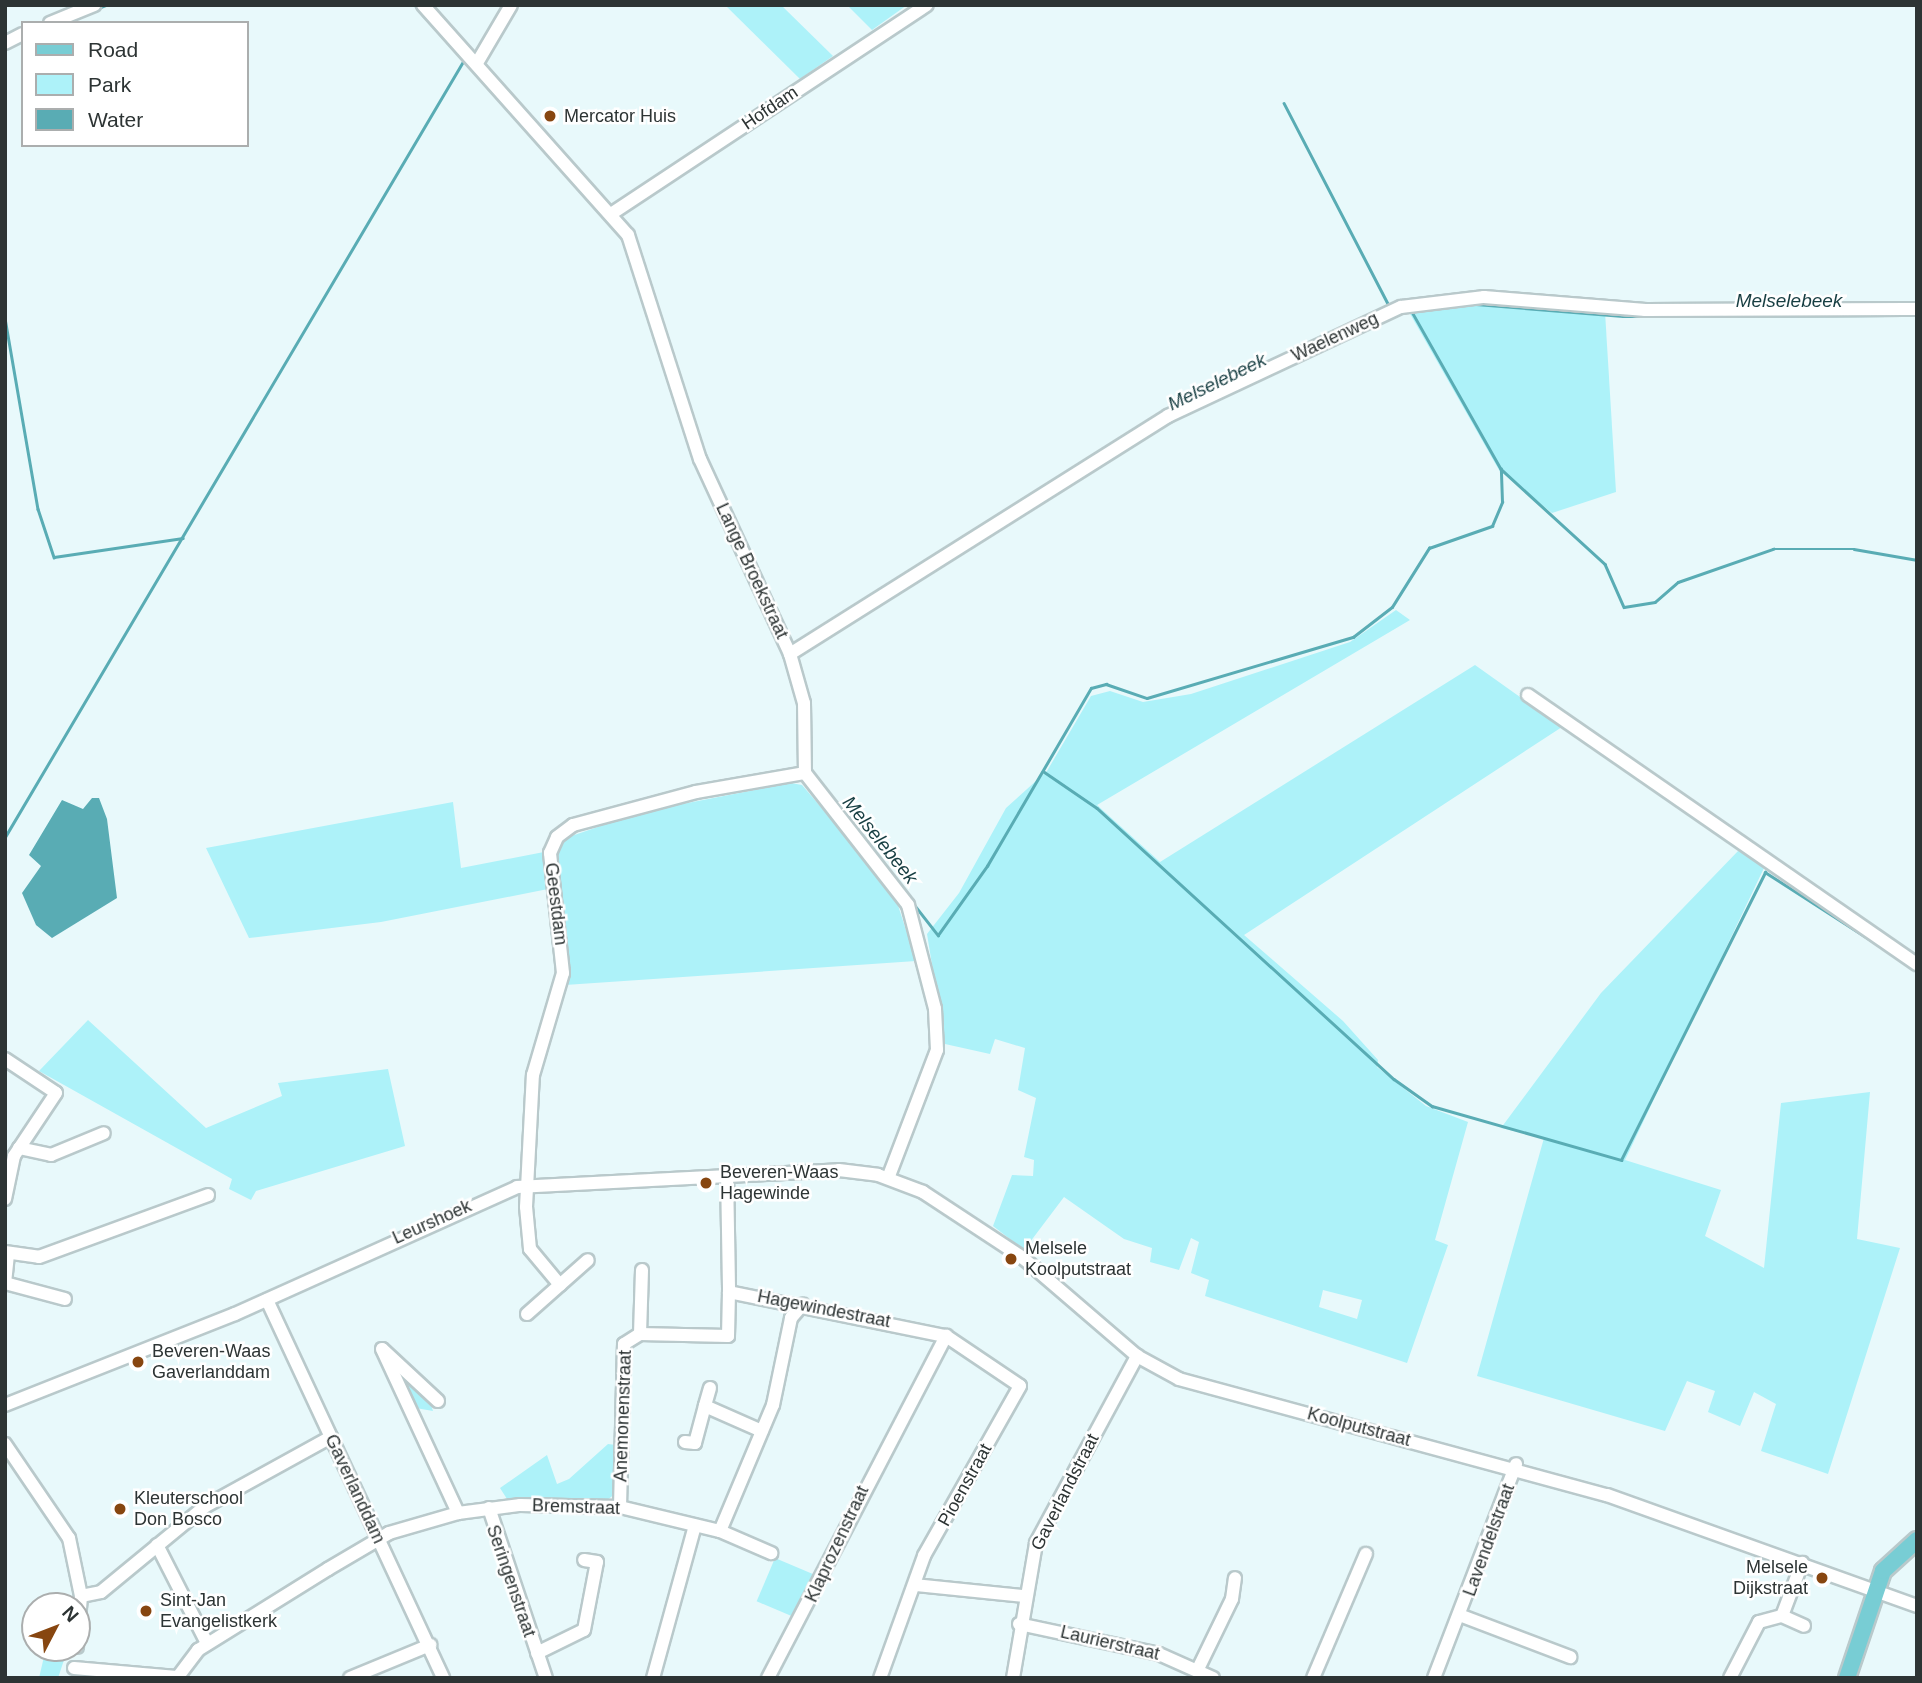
<!DOCTYPE html>
<style>
body{margin:0}
#map{position:relative;width:1922px;height:1683px;overflow:hidden;background:#e8f9fb;font-family:Helvetica,sans-serif}
div>[style]{position:absolute}
[style*='--x']{left:calc(var(--x)*1px);top:calc(var(--y)*1px);width:calc(var(--w)*1px);rotate:calc(var(--a)*1deg)}
.green>*{inset:0;background:#adf2f9;transform-origin:0 0}
.water>*{inset:0;background:#59acb4}
.stream>*{height:2.5px;margin:-1.25px;padding:0 1.25px;transform-origin:1.25px;border-radius:1.25px;background:#59acb4}
.roads{filter:drop-shadow(2px 0 #b9c9cb) drop-shadow(-2px 0 #b9c9cb) drop-shadow(0 2px #b9c9cb) drop-shadow(0 -2px #b9c9cb)}
.minor>*{height:12px;margin:-6px;padding:0 6px;transform-origin:6px;border-radius:6px;background:#fff}
.major>*{height:16px;margin:-8px;padding:0 8px;transform-origin:8px;border-radius:8px;background:#78cdd4}
.dots>*{width:19px;height:19px;translate:-50% -50%;box-sizing:border-box;border:4px solid #fff;border-radius:50%}
span{translate:-50% -50%;white-space:nowrap;text-align:center;line-height:1.15;-webkit-text-stroke:5px #fff;paint-order:stroke}
.street-label{font-size:18px;color:#2d3434}
.poi-label{font-size:18px;color:#2d3434}
.left{translate:0 -50%;text-align:left}
.right{translate:-100% -50%;text-align:right}
.water-label{font-size:19px;color:#173e42;font-style:italic}
.frame{position:absolute;inset:0;border:7px solid #2d3434;pointer-events:none}
.legend{position:absolute;left:21px;top:21px;width:228px;height:126px;box-sizing:border-box;background:#fff;border:2px solid #abaeae;margin:0;padding:9px 12px;list-style:none;font-size:21px;color:#2d3434}
.legend li{display:flex;align-items:center;gap:14px;height:35px}
.legend b{width:35px;border:2px solid #abaeae}
.north{position:absolute;left:21px;top:1592px;width:70px;height:70px;box-sizing:border-box;background:#fff;border:2px solid #abaeae;border-radius:50%;rotate:48deg;font-size:19px;font-weight:700;line-height:28px;text-align:center;color:#2d3434}
.north::after{content:'';display:block;margin:auto;width:24px;height:32px;background:#874610;clip-path:polygon(50% 0,100% 100%,50% 72%,0 100%)}
</style>
<div id="map">
<div class="green">
<i style="clip-path:polygon(725px 5px,781px 5px,833px 56px,800px 79px)"></i>
<i style="clip-path:polygon(847px 5px,907px 5px,872px 30px)"></i>
<i style="clip-path:polygon(1472px 301px,1605px 312px,1616px 492px,1552px 513px,1499px 470px,1409px 312px)"></i>
<i style="clip-path:polygon(evenodd,1396px 610px,1410px 620px,1097px 805px,1160px 862px,1475px 665px,1562px 727px,1244px 935px,1343px 1021px,1378px 1060px,1377px 1067px,1426px 1106px,1468px 1122px,1435px 1240px,1448px 1245px,1407px 1363px,1205px 1296px,1209px 1280px,1191px 1273px,1199px 1242px,1191px 1238px,1179px 1270px,1150px 1262px,1152px 1248px,1124px 1239px,1064px 1197px,1024px 1250px,993px 1226px,1012px 1175px,1033px 1176px,1034px 1160px,1024px 1157px,1036px 1098px,1018px 1090px,1025px 1048px,995px 1039px,990px 1054px,945px 1044px,927px 934px,959px 893px,1006px 808px,1047px 771px,1091px 696px,1110px 691px,1143px 702px,1191px 694px,1350px 642px,1396px 610px,1323px 1290px,1362px 1300px,1357px 1319px,1319px 1307px,1323px 1290px)"></i>
<i style="clip-path:polygon(791px 783px,802px 785px,894px 893px,916px 961px,565px 985px,567px 933px,556px 856px,560px 840px,641px 812px)"></i>
<i style="clip-path:polygon(453px 802px,461px 868px,544px 852px,548px 889px,381px 922px,249px 938px,206px 848px)"></i>
<i style="clip-path:polygon(1739px 850px,1764px 868px,1625px 1160px,1721px 1190px,1705px 1236px,1764px 1268px,1781px 1103px,1870px 1092px,1857px 1239px,1900px 1248px,1828px 1474px,1761px 1451px,1776px 1404px,1754px 1392px,1740px 1426px,1708px 1412px,1715px 1391px,1687px 1381px,1665px 1431px,1477px 1376px,1544px 1138px,1501px 1128px,1601px 993px)"></i>
<i style="clip-path:polygon(88px 1020px,206px 1128px,282px 1096px,278px 1083px,388px 1069px,405px 1146px,256px 1191px,251px 1200px,229px 1189px,232px 1179px,39px 1071px)"></i>
<i style="clip-path:polygon(404px 1372px,427px 1393px,433px 1411px,410px 1407px,399px 1377px)"></i>
<i style="clip-path:polygon(608px 1444px,616px 1445px,616px 1493px,606px 1501px,507px 1499px,500px 1488px,547px 1455px,557px 1484px,569px 1479px)"></i>
<i style="left:775px;top:1558px;width:43px;height:47px;rotate:23deg"></i>
<i style="clip-path:polygon(46px 1648px,68px 1648px,58px 1678px,39px 1678px)"></i>
</div>
<div class="water">
<i style="clip-path:polygon(92px 798px,99px 798px,107px 819px,117px 898px,52px 938px,36px 925px,22px 893px,41px 866px,29px 855px,62px 800px,83px 809px)"></i>
</div>
<div class="stream">
<i style="--x:415;--y:5;--w:14;--a:51"></i>
<i style="--x:98;--y:8;--w:9;--a:-21"></i>
<i style="--x:1284;--y:103;--w:226;--a:62.6"></i>
<i style="--x:1476;--y:304;--w:147;--a:4.7"></i>
<i style="--x:1623;--y:316;--w:266;--a:-0.2"></i>
<i style="--x:1411;--y:310;--w:183;--a:60.5"></i>
<i style="--x:1501;--y:469;--w:141;--a:42.4"></i>
<i style="--x:1605;--y:564;--w:47;--a:66.2"></i>
<i style="--x:1624;--y:607;--w:31;--a:-9"></i>
<i style="--x:1655;--y:602;--w:30;--a:-41"></i>
<i style="--x:1678;--y:582;--w:101;--a:-19.2"></i>
<i style="--x:1773;--y:549;--w:81;--a:0"></i>
<i style="--x:1854;--y:549;--w:64;--a:9.9"></i>
<i style="--x:5;--y:318;--w:194;--a:80.2"></i>
<i style="--x:38;--y:509;--w:51;--a:71.6"></i>
<i style="--x:54;--y:557;--w:130;--a:-8.4"></i>
<i style="--x:809;--y:701;--w:56;--a:88"></i>
<i style="--x:1043;--y:771;--w:65;--a:34.4"></i>
<i style="--x:1097;--y:808;--w:402;--a:42.4"></i>
<i style="--x:1394;--y:1079;--w:47;--a:35.4"></i>
<i style="--x:1432;--y:1106;--w:197;--a:15.9"></i>
<i style="--x:1621;--y:1160;--w:322;--a:-63.4"></i>
<i style="--x:1765;--y:872;--w:153;--a:32.8"></i>
<i style="--x:5;--y:837;--w:902;--a:-59.43"></i>
<i style="--x:913;--y:903;--w:41;--a:52"></i>
<i style="--x:938;--y:935;--w:85;--a:-54.6"></i>
<i style="--x:987;--y:866;--w:206;--a:-59.7"></i>
<i style="--x:1091;--y:688;--w:16;--a:-15"></i>
<i style="--x:1106;--y:684;--w:43;--a:18.9"></i>
<i style="--x:1147;--y:698;--w:215;--a:-16.5"></i>
<i style="--x:1353;--y:637;--w:49;--a:-37.6"></i>
<i style="--x:1392;--y:607;--w:70;--a:-57.9"></i>
<i style="--x:1429;--y:548;--w:67;--a:-19.2"></i>
<i style="--x:1492;--y:526;--w:26;--a:-67"></i>
<i style="--x:1502;--y:502;--w:33;--a:-92"></i>
</div>
<div class="roads">
<div class="minor">
<i style="--x:423;--y:5;--w:308;--a:48.3"></i>
<i style="--x:628;--y:235;--w:235;--a:72.2"></i>
<i style="--x:700;--y:459;--w:215;--a:65.2"></i>
<i style="--x:790;--y:654;--w:51;--a:74.1"></i>
<i style="--x:804;--y:703;--w:70;--a:89.2"></i>
<i style="--x:805;--y:773;--w:167;--a:52"></i>
<i style="--x:908;--y:905;--w:107;--a:75.4"></i>
<i style="--x:935;--y:1009;--w:41;--a:87.2"></i>
<i style="--x:937;--y:1050;--w:137;--a:110.9"></i>
<i style="--x:50;--y:23;--w:48;--a:-22.2"></i>
<i style="--x:5;--y:43;--w:20;--a:-27"></i>
<i style="--x:477;--y:63;--w:67;--a:-59.6"></i>
<i style="--x:614;--y:212;--w:375;--a:-33.5"></i>
<i style="--x:790;--y:654;--w:447;--a:-32.2"></i>
<i style="--x:1168;--y:416;--w:257;--a:-25.1"></i>
<i style="--x:1401;--y:307;--w:84;--a:-6.9"></i>
<i style="--x:1484;--y:297;--w:162;--a:4.6"></i>
<i style="--x:1645;--y:310;--w:272;--a:-0.2"></i>
<i style="--x:1528;--y:695;--w:473;--a:34.7"></i>
<i style="--x:5;--y:1059;--w:61;--a:33.7"></i>
<i style="--x:56;--y:1093;--w:76;--a:123.7"></i>
<i style="--x:14;--y:1156;--w:44;--a:101.8"></i>
<i style="--x:19;--y:1148;--w:33;--a:12"></i>
<i style="--x:51;--y:1155;--w:57;--a:-22.5"></i>
<i style="--x:727;--y:1173;--w:119;--a:89"></i>
<i style="--x:729;--y:1292;--w:221;--a:11.5"></i>
<i style="--x:946;--y:1336;--w:89;--a:34"></i>
<i style="--x:1020;--y:1386;--w:195;--a:119.5"></i>
<i style="--x:924;--y:1556;--w:130;--a:109.8"></i>
<i style="--x:5;--y:1252;--w:34;--a:8"></i>
<i style="--x:39;--y:1257;--w:180;--a:-20.1"></i>
<i style="--x:5;--y:1283;--w:62;--a:14.9"></i>
<i style="--x:5;--y:1283;--w:29;--a:-84"></i>
<i style="--x:560;--y:1285;--w:47;--a:-129.8"></i>
<i style="--x:530;--y:1249;--w:42;--a:-95.4"></i>
<i style="--x:526;--y:1207;--w:132;--a:-87"></i>
<i style="--x:533;--y:1075;--w:106;--a:-73.6"></i>
<i style="--x:563;--y:973;--w:121;--a:-96.2"></i>
<i style="--x:550;--y:853;--w:17;--a:-66"></i>
<i style="--x:557;--y:837;--w:20;--a:-37"></i>
<i style="--x:573;--y:825;--w:127;--a:-15"></i>
<i style="--x:696;--y:792;--w:111;--a:-9.9"></i>
<i style="--x:267;--y:1300;--w:417;--a:65"></i>
<i style="--x:527;--y:1314;--w:81;--a:-41.5"></i>
<i style="--x:640;--y:1334;--w:64;--a:-88.2"></i>
<i style="--x:710;--y:1388;--w:19;--a:106"></i>
<i style="--x:705;--y:1406;--w:62;--a:23.7"></i>
<i style="--x:438;--y:1401;--w:76;--a:-137.1"></i>
<i style="--x:382;--y:1349;--w:181;--a:65.1"></i>
<i style="--x:5;--y:1405;--w:247;--a:-21.6"></i>
<i style="--x:235;--y:1314;--w:309;--a:-24.2"></i>
<i style="--x:517;--y:1187;--w:322;--a:-3"></i>
<i style="--x:839;--y:1170;--w:39;--a:7"></i>
<i style="--x:878;--y:1175;--w:48;--a:20.7"></i>
<i style="--x:923;--y:1192;--w:120;--a:33.4"></i>
<i style="--x:1023;--y:1258;--w:150;--a:40.7"></i>
<i style="--x:1137;--y:1356;--w:48;--a:28.7"></i>
<i style="--x:1179;--y:1379;--w:443;--a:15.2"></i>
<i style="--x:1607;--y:1495;--w:329;--a:19.7"></i>
<i style="--x:685;--y:1442;--w:10;--a:6"></i>
<i style="--x:695;--y:1443;--w:38;--a:-75"></i>
<i style="--x:5;--y:1444;--w:114;--a:55.8"></i>
<i style="--x:69;--y:1538;--w:59;--a:78.3"></i>
<i style="--x:81;--y:1596;--w:51;--a:94.5"></i>
<i style="--x:620;--y:1507;--w:163;--a:-88.6"></i>
<i style="--x:624;--y:1344;--w:19;--a:-32"></i>
<i style="--x:640;--y:1334;--w:88;--a:1.3"></i>
<i style="--x:728;--y:1336;--w:44;--a:-88.7"></i>
<i style="--x:489;--y:1508;--w:179;--a:71.5"></i>
<i style="--x:720;--y:1531;--w:137;--a:-67.2"></i>
<i style="--x:773;--y:1405;--w:89;--a:-78.3"></i>
<i style="--x:791;--y:1318;--w:18;--a:-49"></i>
<i style="--x:157;--y:1545;--w:110;--a:63"></i>
<i style="--x:915;--y:1585;--w:109;--a:5.8"></i>
<i style="--x:81;--y:1596;--w:20;--a:-11"></i>
<i style="--x:101;--y:1592;--w:134;--a:-39.5"></i>
<i style="--x:204;--y:1507;--w:145;--a:-28.9"></i>
<i style="--x:1462;--y:1616;--w:116;--a:20.8"></i>
<i style="--x:1782;--y:1616;--w:24;--a:24"></i>
<i style="--x:1019;--y:1624;--w:143;--a:12.1"></i>
<i style="--x:1159;--y:1654;--w:59;--a:24"></i>
<i style="--x:537;--y:1653;--w:52;--a:-26.1"></i>
<i style="--x:584;--y:1630;--w:69;--a:-79.2"></i>
<i style="--x:597;--y:1562;--w:13;--a:-171"></i>
<i style="--x:74;--y:1668;--w:103;--a:5"></i>
<i style="--x:1198;--y:1669;--w:78;--a:-64.1"></i>
<i style="--x:1232;--y:1599;--w:21;--a:-82"></i>
<i style="--x:177;--y:1678;--w:35;--a:-53"></i>
<i style="--x:198;--y:1650;--w:153;--a:-31.9"></i>
<i style="--x:328;--y:1569;--w:71;--a:-30.5"></i>
<i style="--x:389;--y:1533;--w:72;--a:-16.2"></i>
<i style="--x:458;--y:1513;--w:63;--a:-7.4"></i>
<i style="--x:520;--y:1505;--w:100;--a:1.1"></i>
<i style="--x:620;--y:1507;--w:103;--a:13.5"></i>
<i style="--x:720;--y:1531;--w:56;--a:23.3"></i>
<i style="--x:350;--y:1678;--w:87;--a:-22.4"></i>
<i style="--x:653;--y:1678;--w:158;--a:-74.6"></i>
<i style="--x:768;--y:1678;--w:386;--a:-62.5"></i>
<i style="--x:1013;--y:1678;--w:137;--a:-80.3"></i>
<i style="--x:1036;--y:1543;--w:213;--a:-61.6"></i>
<i style="--x:1313;--y:1678;--w:135;--a:-66.9"></i>
<i style="--x:1434;--y:1678;--w:229;--a:-69"></i>
<i style="--x:1730;--y:1678;--w:63;--a:-62.6"></i>
<i style="--x:1759;--y:1622;--w:24;--a:-15"></i>
<i style="--x:1782;--y:1616;--w:57;--a:-69.3"></i>
</div>
<div class="major">
<i style="--x:1847;--y:1678;--w:113;--a:-71.4"></i>
<i style="--x:1883;--y:1571;--w:46;--a:-42.4"></i>
</div>
</div>
<div class="dots">
<i style="left:550px;top:116px;background:#874610"></i>
<i style="left:706px;top:1183px;background:#874610"></i>
<i style="left:1011px;top:1259px;background:#874610"></i>
<i style="left:138px;top:1362px;background:#874610"></i>
<i style="left:120px;top:1509px;background:#874610"></i>
<i style="left:1822px;top:1578px;background:#874610"></i>
<i style="left:146px;top:1611px;background:#874610"></i>
</div>
<div class="street-label">
<span style="left:770px;top:108px;rotate:-34deg">Hofdam</span>
<span style="left:1335px;top:337px;rotate:-25deg">Waelenweg</span>
<span style="left:752px;top:571px;rotate:65deg">Lange Broekstraat</span>
<span style="left:556px;top:904px;rotate:83deg">Geestdam</span>
<span style="left:432px;top:1222px;rotate:-24deg">Leurshoek</span>
<span style="left:824px;top:1309px;rotate:11deg">Hagewindestraat</span>
<span style="left:623px;top:1416px;rotate:-88deg">Anemonenstraat</span>
<span style="left:1359px;top:1427px;rotate:15deg">Koolputstraat</span>
<span style="left:965px;top:1485px;rotate:-61deg">Pioenstraat</span>
<span style="left:355px;top:1489px;rotate:65deg">Gaverlanddam</span>
<span style="left:1065px;top:1492px;rotate:-63deg">Gaverlandstraat</span>
<span style="left:576px;top:1507px;rotate:2deg">Bremstraat</span>
<span style="left:1489px;top:1540px;rotate:-70deg">Lavendelstraat</span>
<span style="left:837px;top:1544px;rotate:-65deg">Klaprozenstraat</span>
<span style="left:511px;top:1581px;rotate:71deg">Seringenstraat</span>
<span style="left:1110px;top:1643px;rotate:13deg">Laurierstraat</span>
</div>
<div class="poi-label">
<span class="left" style="left:564px;top:116px">Mercator Huis</span>
<span class="left" style="left:720px;top:1183px">Beveren-Waas<br>Hagewinde</span>
<span class="left" style="left:1025px;top:1259px">Melsele<br>Koolputstraat</span>
<span class="left" style="left:152px;top:1362px">Beveren-Waas<br>Gaverlanddam</span>
<span class="left" style="left:134px;top:1509px">Kleuterschool<br>Don Bosco</span>
<span class="right" style="left:1808px;top:1578px">Melsele<br>Dijkstraat</span>
<span class="left" style="left:160px;top:1611px">Sint-Jan<br>Evangelistkerk</span>
</div>
<div class="water-label">
<span style="left:1789px;top:301px">Melselebeek</span>
<span style="left:1217px;top:382px;rotate:-26deg">Melselebeek</span>
<span style="left:880px;top:840px;rotate:51deg">Melselebeek</span>
</div>
<div class="frame"></div>
<ul class="legend">
<li><b style="height:9px;background:#78cdd4"></b>Road</li>
<li><b style="height:19px;background:#adf2f9"></b>Park</li>
<li><b style="height:19px;background:#59acb4"></b>Water</li>
</ul>
<div class="north">N</div>
</div>
